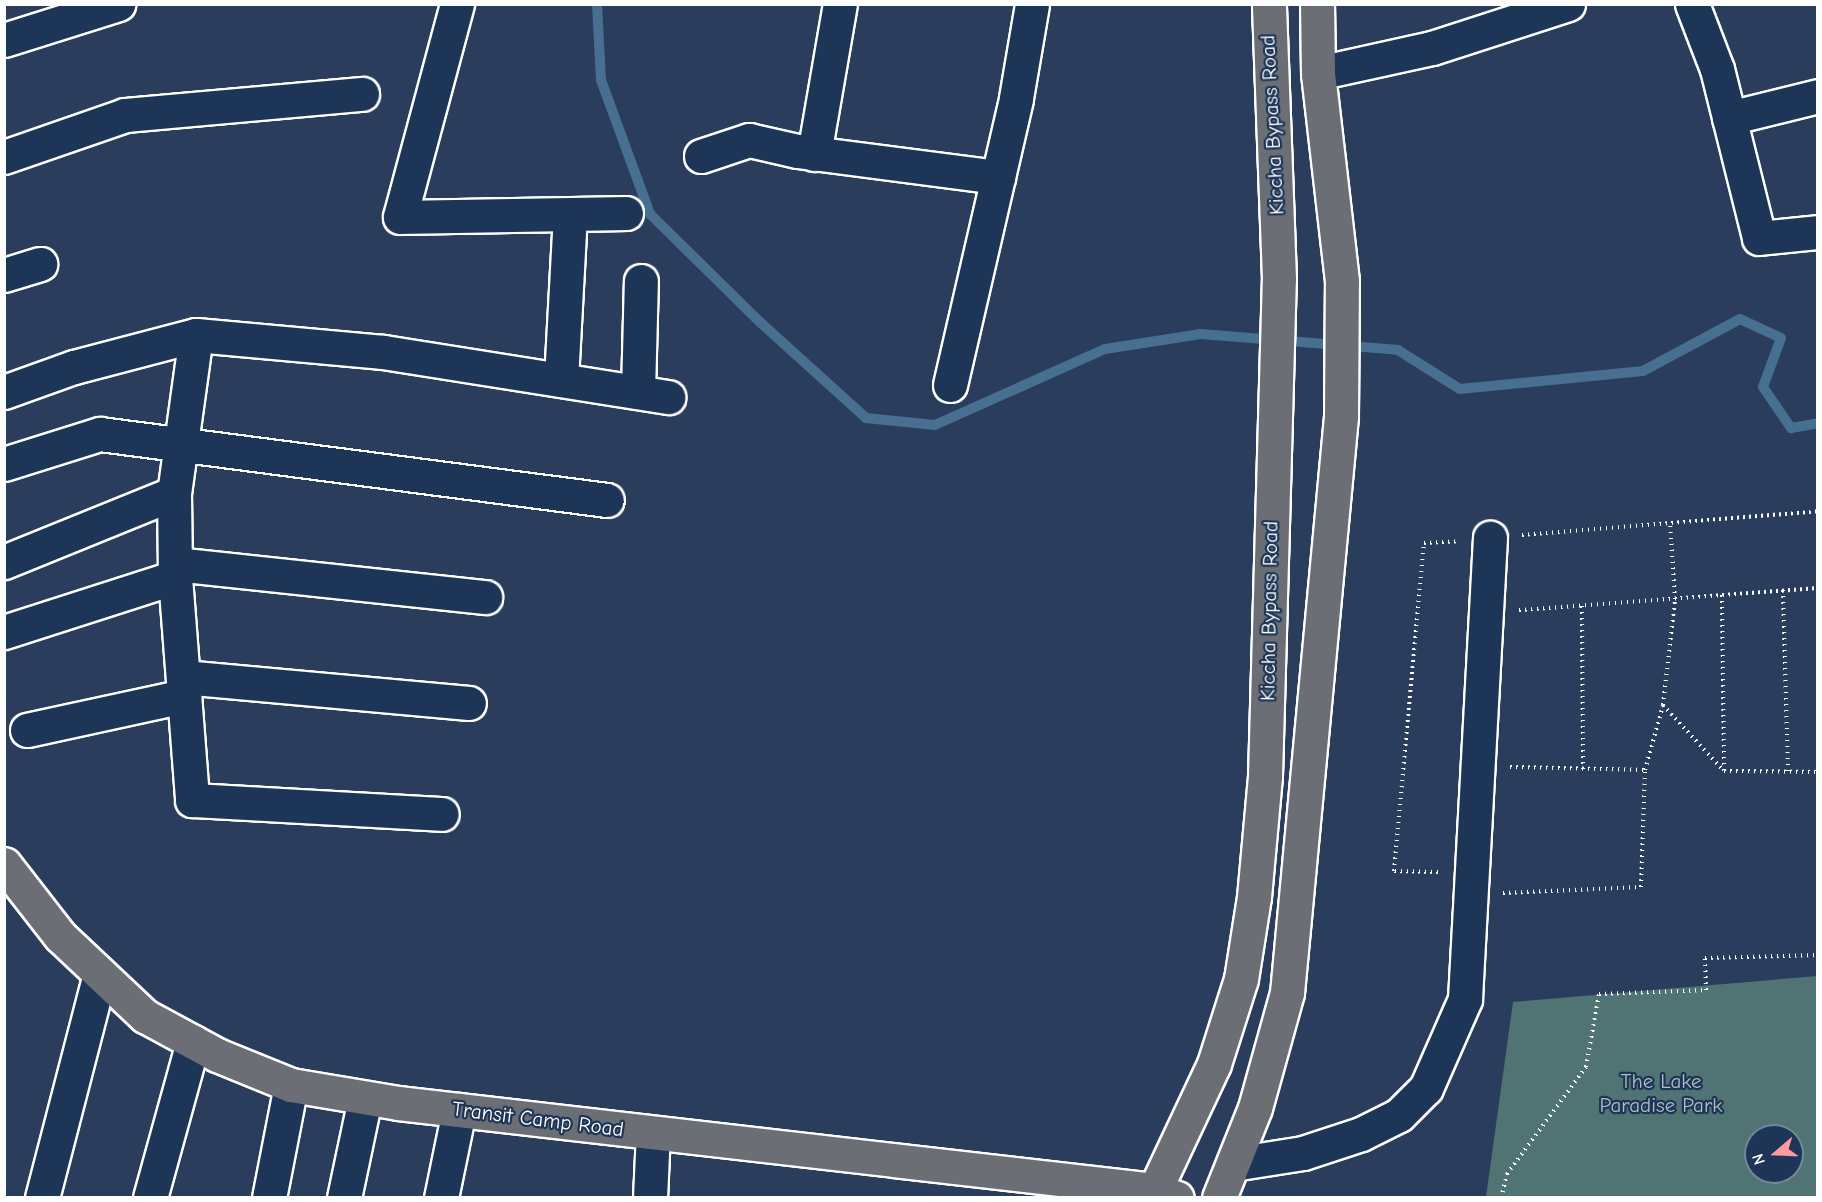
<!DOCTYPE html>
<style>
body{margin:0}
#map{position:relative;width:1822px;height:1202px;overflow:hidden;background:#2a3d5c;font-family:"Comic Neue",sans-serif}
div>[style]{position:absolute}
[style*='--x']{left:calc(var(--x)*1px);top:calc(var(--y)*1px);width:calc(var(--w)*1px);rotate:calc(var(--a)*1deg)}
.green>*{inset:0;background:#507374}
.stream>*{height:10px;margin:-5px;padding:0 5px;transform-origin:5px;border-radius:5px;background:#476f90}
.path>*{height:4px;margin-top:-2px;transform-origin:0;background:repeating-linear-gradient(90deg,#fff 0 1.5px,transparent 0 6px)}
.roads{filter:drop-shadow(2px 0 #fff) drop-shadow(-2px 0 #fff) drop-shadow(0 2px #fff) drop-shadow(0 -2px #fff)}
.minor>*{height:33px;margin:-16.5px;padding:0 16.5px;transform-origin:16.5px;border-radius:16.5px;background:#1d3557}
.major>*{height:33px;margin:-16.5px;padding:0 16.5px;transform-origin:16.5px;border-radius:16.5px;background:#6b6f75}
span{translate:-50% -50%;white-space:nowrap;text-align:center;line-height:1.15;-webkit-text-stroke:4.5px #1d3557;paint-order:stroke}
.street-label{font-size:21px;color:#fff}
.park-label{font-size:21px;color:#b0c0c0}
.frame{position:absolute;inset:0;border:6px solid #fff;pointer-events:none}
.north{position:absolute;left:1744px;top:1124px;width:60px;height:60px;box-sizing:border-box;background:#1d3557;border:2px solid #77869a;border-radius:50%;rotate:251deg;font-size:16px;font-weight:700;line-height:24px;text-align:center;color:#fff}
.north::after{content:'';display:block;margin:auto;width:21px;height:27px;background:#ff9aa2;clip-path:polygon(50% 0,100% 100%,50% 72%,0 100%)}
</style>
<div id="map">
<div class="green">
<i style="clip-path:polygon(evenodd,1817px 976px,1817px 1197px,1486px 1197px,1513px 1002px,1817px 976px,1756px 1136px,1792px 1136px,1792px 1172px,1756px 1172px,1756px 1136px)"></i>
</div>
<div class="stream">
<i style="--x:597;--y:4;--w:76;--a:87"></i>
<i style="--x:601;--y:80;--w:143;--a:69.9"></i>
<i style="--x:650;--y:214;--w:156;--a:44.5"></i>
<i style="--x:761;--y:323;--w:142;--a:42.1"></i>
<i style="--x:866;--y:418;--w:69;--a:5.8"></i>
<i style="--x:935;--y:425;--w:186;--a:-24.1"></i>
<i style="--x:1105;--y:349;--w:97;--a:-8.9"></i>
<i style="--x:1201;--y:334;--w:198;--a:4.6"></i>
<i style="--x:1398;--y:350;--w:73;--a:32.2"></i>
<i style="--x:1460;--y:389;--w:184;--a:-5.6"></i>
<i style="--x:1643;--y:371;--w:110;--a:-28.2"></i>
<i style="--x:1740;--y:319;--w:45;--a:24.9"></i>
<i style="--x:1781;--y:338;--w:52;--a:110.2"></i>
<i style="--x:1763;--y:387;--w:50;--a:55.7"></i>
<i style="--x:1791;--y:428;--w:27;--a:-10"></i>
</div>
<div class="path">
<i style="--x:1522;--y:535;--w:297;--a:-4.6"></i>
<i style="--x:1783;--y:590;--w:182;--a:88.4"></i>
<i style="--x:1722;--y:595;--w:176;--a:89.3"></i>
<i style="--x:1582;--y:606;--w:163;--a:89.6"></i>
<i style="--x:1519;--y:610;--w:300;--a:-4.2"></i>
<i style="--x:1663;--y:705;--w:107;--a:-83.5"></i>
<i style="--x:1675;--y:599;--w:76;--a:-93.8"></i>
<i style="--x:1510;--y:767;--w:135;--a:1.3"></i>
<i style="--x:1645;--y:770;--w:67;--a:-74.5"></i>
<i style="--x:1663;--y:705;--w:90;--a:47.3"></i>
<i style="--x:1724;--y:771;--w:94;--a:0.6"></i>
<i style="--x:1438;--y:872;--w:44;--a:-178.7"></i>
<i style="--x:1394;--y:871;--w:329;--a:-84.8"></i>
<i style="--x:1424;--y:543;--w:34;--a:-3"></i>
<i style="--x:1503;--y:893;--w:138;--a:-2.5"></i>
<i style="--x:1641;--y:887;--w:117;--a:-88"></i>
<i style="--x:1501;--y:1198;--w:25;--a:-76"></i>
<i style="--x:1507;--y:1174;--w:133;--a:-53.6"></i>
<i style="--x:1586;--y:1067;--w:74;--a:-79.9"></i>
<i style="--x:1599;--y:994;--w:107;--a:-2.1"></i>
<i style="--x:1706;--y:990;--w:32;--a:-92"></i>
<i style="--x:1705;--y:958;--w:113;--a:-1.5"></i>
</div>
<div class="roads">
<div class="minor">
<i style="--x:457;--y:4;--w:220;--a:105"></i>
<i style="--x:400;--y:217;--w:226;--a:-1"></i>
<i style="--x:1692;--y:4;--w:70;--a:69"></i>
<i style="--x:1717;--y:69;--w:174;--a:76"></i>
<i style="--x:1759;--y:238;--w:59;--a:-5.8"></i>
<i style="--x:4;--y:40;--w:120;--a:-17.5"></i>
<i style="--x:1318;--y:73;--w:117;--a:-12.4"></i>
<i style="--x:1432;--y:48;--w:143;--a:-17.9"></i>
<i style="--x:1729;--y:118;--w:92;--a:-13.9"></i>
<i style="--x:814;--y:154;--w:152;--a:-80.2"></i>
<i style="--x:701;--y:156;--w:51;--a:-18.4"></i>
<i style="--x:749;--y:140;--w:49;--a:12.9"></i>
<i style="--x:797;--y:151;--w:203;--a:7.4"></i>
<i style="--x:4;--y:157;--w:128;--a:-19.1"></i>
<i style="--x:125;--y:115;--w:238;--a:-5.1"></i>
<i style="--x:4;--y:275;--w:38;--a:-17"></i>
<i style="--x:196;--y:335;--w:160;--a:97.9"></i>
<i style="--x:174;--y:493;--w:84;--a:89.3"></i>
<i style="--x:175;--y:577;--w:224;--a:85.6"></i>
<i style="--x:192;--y:800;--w:250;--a:3.2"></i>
<i style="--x:561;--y:380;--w:166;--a:-86.9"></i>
<i style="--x:950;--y:385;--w:294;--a:-77"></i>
<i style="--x:1016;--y:98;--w:95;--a:-80.3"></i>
<i style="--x:4;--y:392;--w:74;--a:-19.7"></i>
<i style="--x:74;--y:367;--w:126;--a:-14.7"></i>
<i style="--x:196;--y:335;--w:188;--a:5.2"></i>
<i style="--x:383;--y:352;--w:289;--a:9"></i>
<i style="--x:638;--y:392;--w:111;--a:-88.5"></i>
<i style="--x:4;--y:464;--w:101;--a:-17.4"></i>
<i style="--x:100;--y:434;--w:511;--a:7.42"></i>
<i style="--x:4;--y:562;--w:183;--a:-22.1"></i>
<i style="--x:175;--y:564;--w:312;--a:6.1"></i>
<i style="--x:4;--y:632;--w:180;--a:-17.8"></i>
<i style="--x:183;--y:677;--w:287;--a:5.2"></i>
<i style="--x:27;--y:730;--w:161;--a:-12.2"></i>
<i style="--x:1233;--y:1164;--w:71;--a:-8.9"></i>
<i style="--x:1303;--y:1153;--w:61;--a:-18.1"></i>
<i style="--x:1361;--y:1134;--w:42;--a:-26.6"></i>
<i style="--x:1399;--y:1115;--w:38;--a:-45"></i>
<i style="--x:1426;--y:1088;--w:97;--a:-66.3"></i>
<i style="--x:1465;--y:999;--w:462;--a:-86.9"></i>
<i style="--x:42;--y:1198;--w:231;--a:-75.5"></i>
<i style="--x:150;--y:1198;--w:162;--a:-74.6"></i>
<i style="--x:269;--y:1198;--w:115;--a:-79"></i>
<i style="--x:344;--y:1198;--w:102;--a:-78.1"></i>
<i style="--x:441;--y:1198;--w:90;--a:-78.4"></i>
<i style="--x:650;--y:1198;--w:65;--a:-87.4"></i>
</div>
<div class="major">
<i style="--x:4;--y:864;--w:91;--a:52.1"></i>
<i style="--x:60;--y:936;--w:117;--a:43.3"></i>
<i style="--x:145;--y:1016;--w:82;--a:28.4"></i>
<i style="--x:217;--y:1055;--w:80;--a:22.1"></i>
<i style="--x:291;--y:1085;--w:109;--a:9.5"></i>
<i style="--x:398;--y:1103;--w:761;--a:6.56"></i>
<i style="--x:1154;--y:1190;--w:24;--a:19"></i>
<i style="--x:1151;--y:1198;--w:148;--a:-64.8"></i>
<i style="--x:1214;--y:1064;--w:89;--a:-72.4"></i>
<i style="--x:1241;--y:979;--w:83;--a:-81"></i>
<i style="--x:1254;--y:897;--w:121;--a:-84.8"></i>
<i style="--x:1265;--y:776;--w:497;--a:-88.4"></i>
<i style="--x:1279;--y:279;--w:275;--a:-92.1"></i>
<i style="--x:1219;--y:1198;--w:97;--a:-68.2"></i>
<i style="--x:1255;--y:1108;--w:119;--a:-74.5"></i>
<i style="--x:1287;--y:993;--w:580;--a:-84.65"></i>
<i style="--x:1341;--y:416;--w:135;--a:-89.6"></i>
<i style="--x:1342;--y:281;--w:209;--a:-96.6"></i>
<i style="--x:1318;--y:73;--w:69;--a:-90.8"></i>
</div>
</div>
<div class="street-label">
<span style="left:1272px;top:125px;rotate:-93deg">Kiccha Bypass Road</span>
<span style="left:1269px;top:611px;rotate:-89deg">Kiccha Bypass Road</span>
<span style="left:538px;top:1119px;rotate:7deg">Transit Camp Road</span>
</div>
<div class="park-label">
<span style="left:1661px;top:1093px">The Lake<br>Paradise Park</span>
</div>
<div class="frame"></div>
<div class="north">N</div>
</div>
